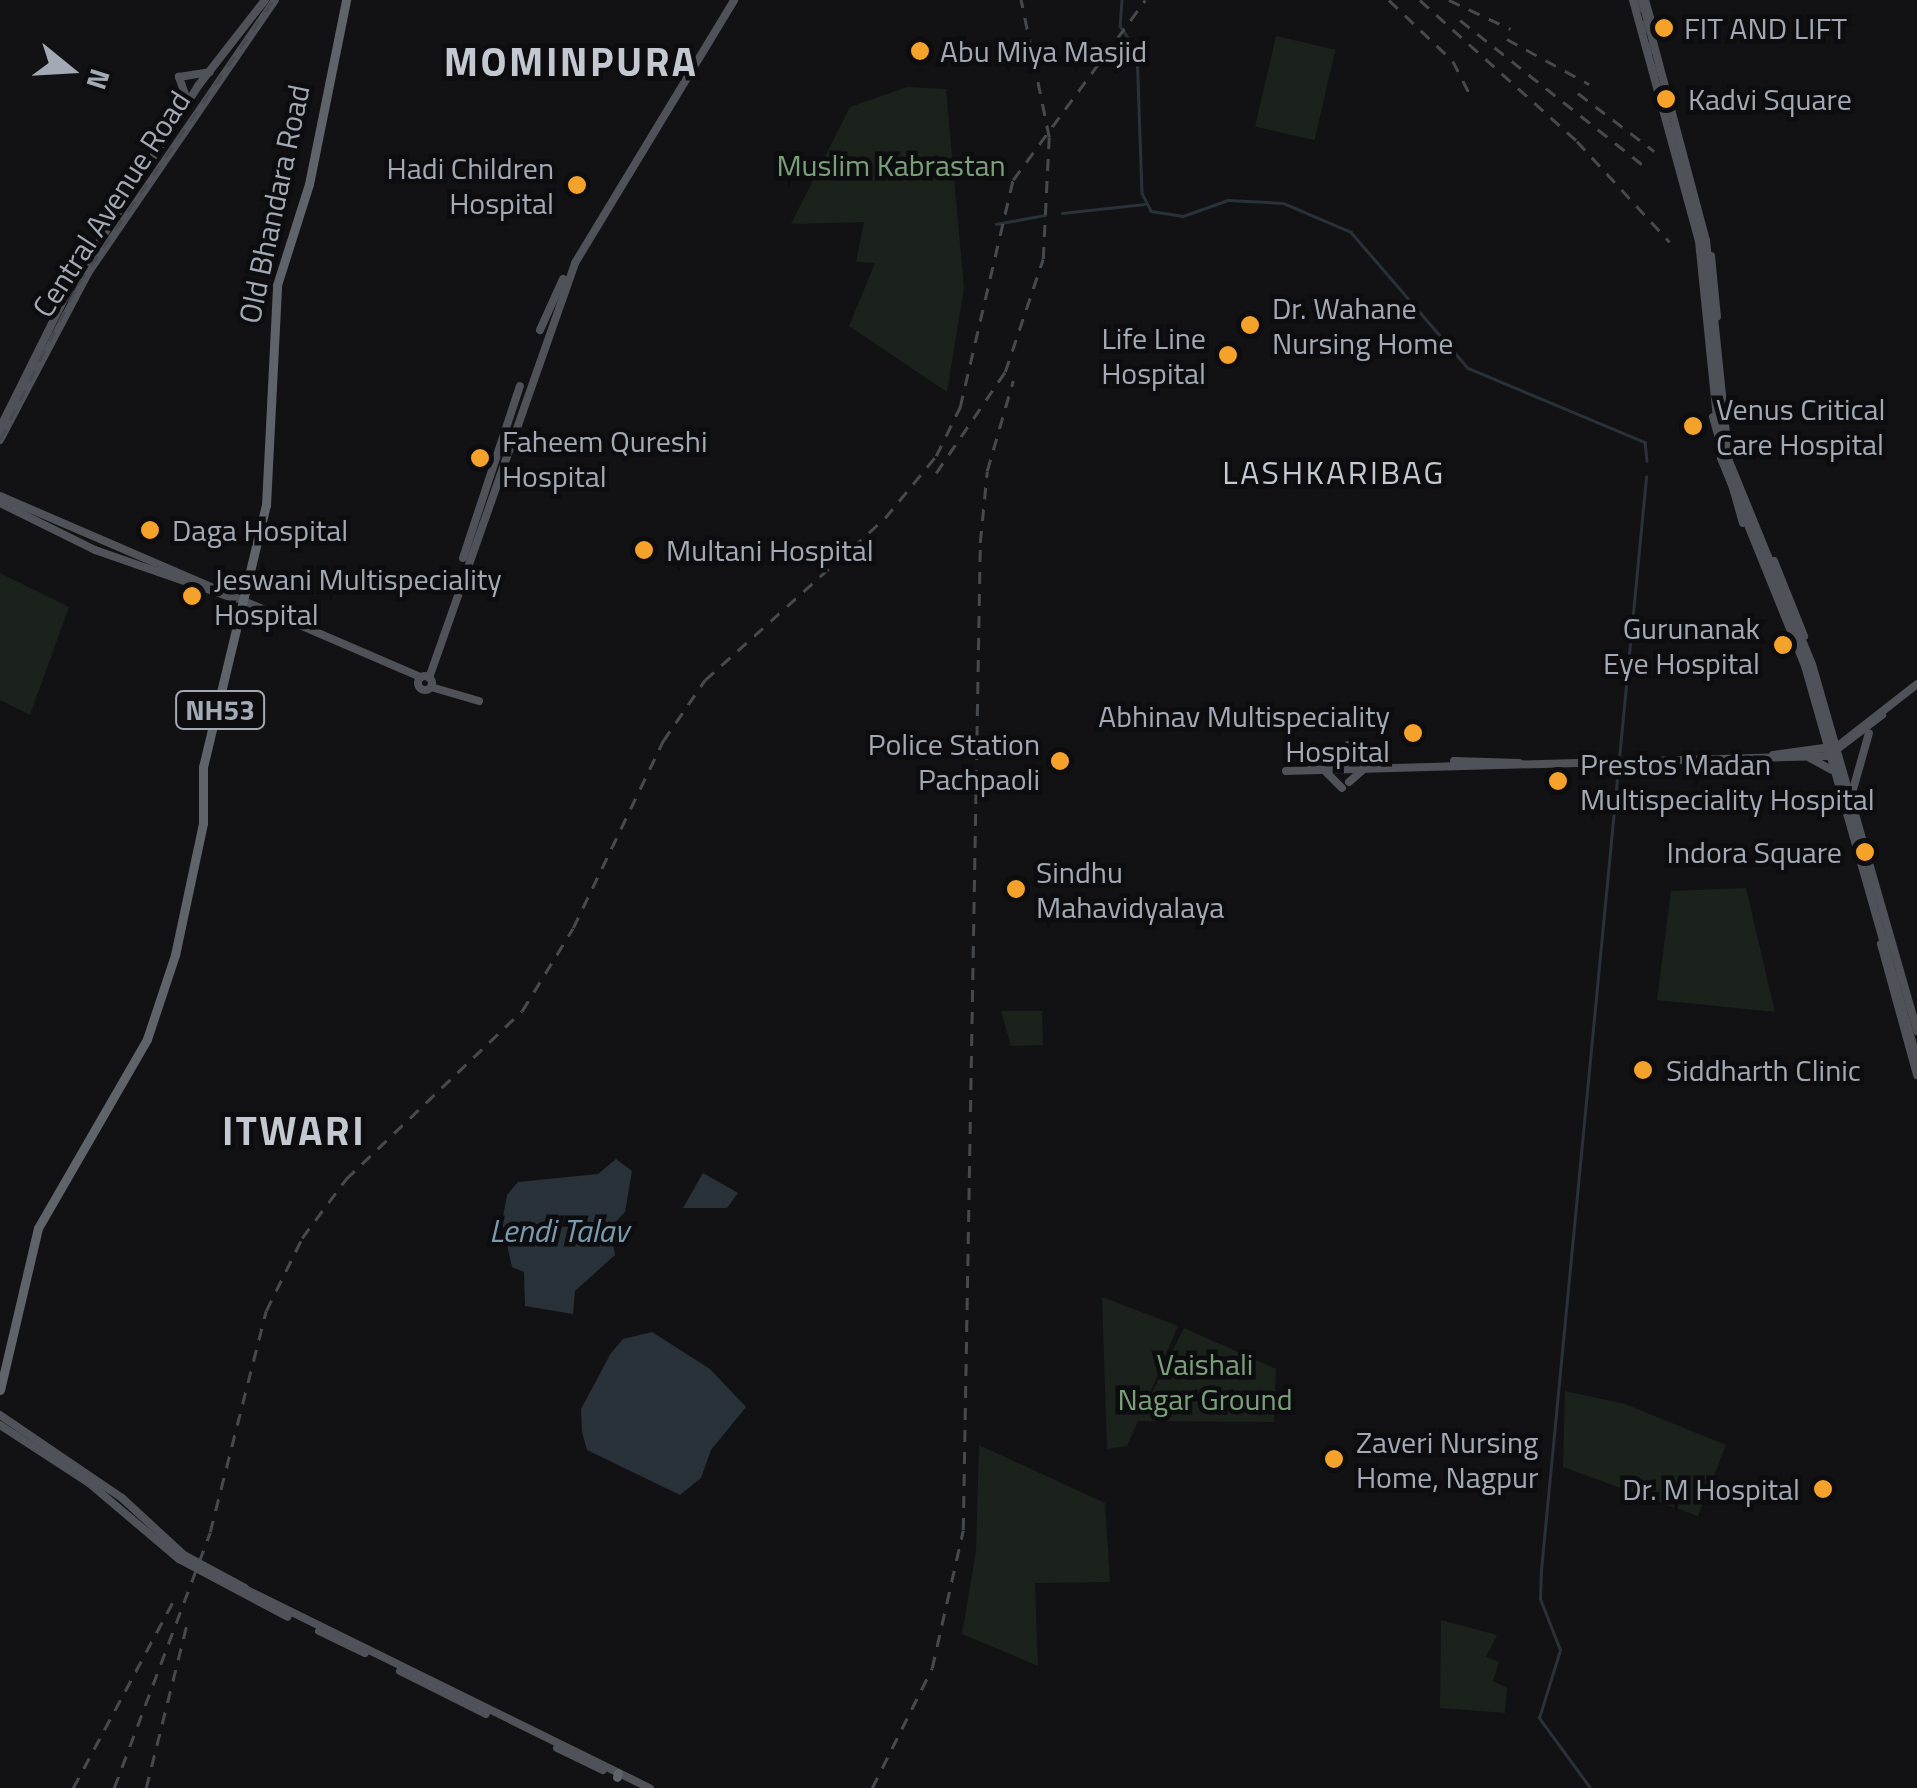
<!DOCTYPE html>
<style>
body{margin:0}
#map{position:relative;width:1917px;height:1788px;overflow:hidden;background:#121214;font-family:"Titillium Web",sans-serif}
div>[style]{position:absolute}
[style*='--x']{left:calc(var(--x)*1px);top:calc(var(--y)*1px);width:calc(var(--w)*1px);rotate:calc(var(--a)*1deg)}
.green>*{inset:0;background:#1a221b;transform-origin:0 0}
.water>*{inset:0;background:#283238}
.stream>*{height:2.5px;margin:-1.25px;padding:0 1.25px;transform-origin:1.25px;border-radius:1.25px;background:#283238}
.major>*{height:8px;margin:-4px;padding:0 4px;transform-origin:4px;border-radius:4px;background:#4f5258}
.major>.ring{margin:-4px;padding:0;box-sizing:content-box;background:none;border:8px solid #4f5258;border-radius:50%}
.highway>*{height:9px;margin:-4.5px;padding:0 4.5px;transform-origin:4.5px;border-radius:4.5px;background:#5f636a}
.rail>*{height:2.5px;margin-top:-1.25px;transform-origin:0;background:repeating-linear-gradient(90deg,#46494e 0 12px,transparent 0 22px)}
.major-bridge>*{height:8px;margin:-4px;padding:0 4px;transform-origin:4px;border-radius:4px;background:#4f5258}
.dots>*{width:28px;height:28px;translate:-50% -50%;box-sizing:border-box;border:5px solid #0d0d0f;border-radius:50%}
span{translate:-50% -50%;white-space:nowrap;text-align:center;line-height:1.15;-webkit-text-stroke:9px #0d0d0f;paint-order:stroke}
.shield-label span{padding:2px 8px;background:#0d0d0f;border:2px solid;border-radius:8px;-webkit-text-stroke-width:0}
.shield-label{font-size:28px;color:#a3aab5;font-weight:700}
.poi-label{font-size:30px;color:#a3aab5}
.left{translate:0 -50%;text-align:left}
.right{translate:-100% -50%;text-align:right}
.park-label{font-size:30px;color:#7aa07a}
.street-label{font-size:30px;color:#a3aab5}
.neighbourhood-label{font-size:32px;color:#c4c8d1;letter-spacing:2.5px}
.water-label{font-size:32px;color:#799bb1;font-style:italic}
.district-label{font-size:40px;color:#c4c8d1;font-weight:700;letter-spacing:2.5px}
.north{position:absolute;left:20px;top:20px;width:100px;height:100px;-webkit-text-stroke:8px #0d0d0f;paint-order:stroke;rotate:108deg;font-size:28px;font-weight:700;line-height:40px;text-align:center;color:#a3aab5}
.north::after{content:'';display:block;margin:auto;width:35px;height:45px;background:#a3aab5;clip-path:polygon(50% 0,100% 100%,50% 72%,0 100%)}
</style>
<div id="map">
<div class="green">
<i style="left:1276px;top:36px;width:61px;height:93px;rotate:13deg"></i>
<i style="clip-path:polygon(907px 87px,946px 89px,964px 288px,947px 392px,849px 326px,875px 263px,856px 262px,864px 222px,791px 224px,850px 107px)"></i>
<i style="clip-path:polygon(0 573px,69px 607px,30px 715px,0 700px)"></i>
<i style="clip-path:polygon(1746px 888px,1775px 1012px,1657px 1000px,1671px 891px)"></i>
<i style="clip-path:polygon(1001px 1011px,1042px 1011px,1043px 1045px,1011px 1046px)"></i>
<i style="clip-path:polygon(1102px 1297px,1178px 1326px,1140px 1417px,1184px 1328px,1276px 1369px,1274px 1422px,1138px 1421px,1127px 1446px,1107px 1449px)"></i>
<i style="clip-path:polygon(1565px 1391px,1625px 1404px,1726px 1445px,1698px 1516px,1563px 1467px)"></i>
<i style="clip-path:polygon(979px 1445px,1105px 1503px,1110px 1582px,1035px 1583px,1038px 1666px,962px 1634px,976px 1551px)"></i>
<i style="clip-path:polygon(1441px 1620px,1497px 1635px,1486px 1657px,1499px 1662px,1493px 1681px,1507px 1688px,1505px 1713px,1440px 1708px)"></i>
</div>
<div class="water">
<i style="clip-path:polygon(616px 1159px,632px 1171px,625px 1212px,610px 1228px,615px 1255px,575px 1291px,573px 1314px,525px 1306px,524px 1272px,512px 1267px,502px 1222px,507px 1195px,518px 1182px,598px 1174px)"></i>
<i style="clip-path:polygon(703px 1173px,738px 1193px,727px 1208px,683px 1208px)"></i>
<i style="clip-path:polygon(652px 1332px,710px 1369px,746px 1407px,711px 1450px,701px 1478px,680px 1495px,587px 1450px,582px 1432px,581px 1409px,611px 1353px,623px 1339px)"></i>
</div>
<div class="stream">
<i style="--x:1122;--y:0;--w:26;--a:94"></i>
<i style="--x:1120;--y:26;--w:29;--a:55"></i>
<i style="--x:1137;--y:50;--w:143;--a:88"></i>
<i style="--x:1142;--y:193;--w:20;--a:63"></i>
<i style="--x:1151;--y:211;--w:32;--a:9"></i>
<i style="--x:1183;--y:216;--w:48;--a:-19.6"></i>
<i style="--x:1228;--y:200;--w:55;--a:3.1"></i>
<i style="--x:1283;--y:203;--w:74;--a:23.1"></i>
<i style="--x:1351;--y:232;--w:179;--a:49.3"></i>
<i style="--x:1468;--y:368;--w:192;--a:22.7"></i>
<i style="--x:1645;--y:442;--w:19;--a:84"></i>
<i style="--x:1062;--y:213;--w:83;--a:-6.2"></i>
<i style="--x:996;--y:224;--w:50;--a:-10.4"></i>
<i style="--x:1590;--y:1788;--w:87;--a:-126.1"></i>
<i style="--x:1539;--y:1718;--w:71;--a:-72.8"></i>
<i style="--x:1560;--y:1650;--w:55;--a:-111.4"></i>
<i style="--x:1540;--y:1599;--w:29;--a:-88"></i>
<i style="--x:1541;--y:1570;--w:1098;--a:-84.51"></i>
</div>
<div class="major">
<i style="--x:1645;--y:0;--w:35;--a:74"></i>
<i style="--x:188;--y:103;--w:28;--a:-109"></i>
<i style="--x:179;--y:77;--w:31;--a:-9"></i>
<i style="--x:1711;--y:256;--w:61;--a:84.4"></i>
<i style="--x:540;--y:330;--w:56;--a:-65.7"></i>
<i style="--x:1713;--y:417;--w:110;--a:74.2"></i>
<i style="--x:0;--y:428;--w:153;--a:-63.6"></i>
<i style="--x:68;--y:291;--w:243;--a:-57.6"></i>
<i style="--x:198;--y:86;--w:109;--a:-52.1"></i>
<i style="--x:0;--y:440;--w:189;--a:-62.2"></i>
<i style="--x:88;--y:273;--w:331;--a:-55.6"></i>
<i style="--x:0;--y:496;--w:458;--a:23.3"></i>
<i style="--x:0;--y:503;--w:106;--a:26.3"></i>
<i style="--x:95;--y:550;--w:149;--a:19.2"></i>
<i style="--x:463;--y:558;--w:181;--a:-71.7"></i>
<i style="--x:1774;--y:561;--w:81;--a:68.2"></i>
<i class="ring" style="left:418px;top:676px;width:6px;height:6px"></i>
<i style="--x:429;--y:678;--w:440;--a:-70.6"></i>
<i style="--x:575;--y:263;--w:307;--a:-58.8"></i>
<i style="--x:431;--y:687;--w:50;--a:16.3"></i>
<i style="--x:1348;--y:745;--w:24;--a:48"></i>
<i style="--x:1773;--y:755;--w:66;--a:-7.9"></i>
<i style="--x:1838;--y:746;--w:100;--a:-38.1"></i>
<i style="--x:1810;--y:758;--w:25;--a:29"></i>
<i style="--x:1454;--y:761;--w:65;--a:1.8"></i>
<i style="--x:1311;--y:769;--w:49;--a:-7"></i>
<i style="--x:1286;--y:771;--w:542;--a:-1.59"></i>
<i style="--x:1828;--y:756;--w:68;--a:-37.2"></i>
<i style="--x:1325;--y:771;--w:24;--a:45"></i>
<i style="--x:1349;--y:782;--w:21;--a:-41"></i>
<i style="--x:1852;--y:793;--w:62;--a:-74.2"></i>
<i style="--x:1881;--y:944;--w:136;--a:74.6"></i>
<i style="--x:0;--y:1415;--w:148;--a:34.2"></i>
<i style="--x:122;--y:1498;--w:84;--a:42.6"></i>
<i style="--x:0;--y:1425;--w:106;--a:33.1"></i>
<i style="--x:89;--y:1483;--w:118;--a:40.2"></i>
<i style="--x:247;--y:1590;--w:449;--a:26.2"></i>
<i style="--x:319;--y:1631;--w:51;--a:25.6"></i>
<i style="--x:400;--y:1671;--w:96;--a:26.6"></i>
<i style="--x:557;--y:1748;--w:51;--a:25.6"></i>
</div>
<div class="highway">
<i style="--x:0;--y:1390;--w:166;--a:-76.8"></i>
<i style="--x:38;--y:1228;--w:218;--a:-60"></i>
<i style="--x:147;--y:1039;--w:89;--a:-71.6"></i>
<i style="--x:175;--y:955;--w:135;--a:-78"></i>
<i style="--x:203;--y:823;--w:56;--a:-90"></i>
<i style="--x:203;--y:767;--w:269;--a:-76.5"></i>
<i style="--x:266;--y:505;--w:220;--a:-87.1"></i>
<i style="--x:277;--y:285;--w:106;--a:-72.4"></i>
<i style="--x:309;--y:184;--w:188;--a:-78.6"></i>
<i style="--x:617;--y:1777;--w:4;--a:-76"></i>
</div>
<div class="rail">
<i style="--x:1389;--y:0;--w:88;--a:43.6"></i>
<i style="--x:1453;--y:61;--w:37;--a:63"></i>
<i style="--x:1420;--y:0;--w:211;--a:41.9"></i>
<i style="--x:1577;--y:141;--w:137;--a:47.4"></i>
<i style="--x:1449;--y:0;--w:68;--a:25.1"></i>
<i style="--x:1637;--y:0;--w:253;--a:75.1"></i>
<i style="--x:1702;--y:244;--w:223;--a:83.8"></i>
<i style="--x:1726;--y:466;--w:208;--a:67.4"></i>
<i style="--x:1806;--y:658;--w:406;--a:74.2"></i>
<i style="--x:1460;--y:20;--w:240;--a:38.4"></i>
<i style="--x:1507;--y:39;--w:94;--a:28.8"></i>
<i style="--x:1578;--y:93;--w:96;--a:37.3"></i>
<i style="--x:0;--y:440;--w:174;--a:-63.4"></i>
<i style="--x:78;--y:284;--w:345;--a:-55.5"></i>
<i style="--x:936;--y:473;--w:122;--a:-55.7"></i>
<i style="--x:1005;--y:372;--w:119;--a:-71.4"></i>
<i style="--x:1043;--y:259;--w:122;--a:-87.2"></i>
<i style="--x:1049;--y:137;--w:140;--a:-101.6"></i>
<i style="--x:73;--y:1788;--w:218;--a:-61.8"></i>
<i style="--x:114;--y:1788;--w:273;--a:-69.4"></i>
<i style="--x:210;--y:1532;--w:228;--a:-75.8"></i>
<i style="--x:266;--y:1311;--w:81;--a:-63.7"></i>
<i style="--x:302;--y:1238;--w:74;--a:-53.3"></i>
<i style="--x:346;--y:1179;--w:243;--a:-43.7"></i>
<i style="--x:522;--y:1011;--w:97;--a:-58.4"></i>
<i style="--x:573;--y:928;--w:208;--a:-64.3"></i>
<i style="--x:663;--y:741;--w:74;--a:-55.5"></i>
<i style="--x:705;--y:680;--w:242;--a:-42"></i>
<i style="--x:885;--y:518;--w:80;--a:-50.6"></i>
<i style="--x:936;--y:456;--w:55;--a:-63.9"></i>
<i style="--x:960;--y:407;--w:233;--a:-76.9"></i>
<i style="--x:1013;--y:180;--w:223;--a:-53.7"></i>
<i style="--x:146;--y:1788;--w:173;--a:-76"></i>
<i style="--x:872;--y:1788;--w:134;--a:-63.4"></i>
<i style="--x:932;--y:1668;--w:141;--a:-77.3"></i>
<i style="--x:963;--y:1530;--w:987;--a:-89.01"></i>
<i style="--x:980;--y:543;--w:72;--a:-84.4"></i>
<i style="--x:987;--y:471;--w:94;--a:-73.9"></i>
</div>
<div class="major-bridge">
<i style="--x:1633;--y:0;--w:250;--a:74.7"></i>
<i style="--x:1699;--y:241;--w:218;--a:84.2"></i>
<i style="--x:1721;--y:458;--w:224;--a:68"></i>
<i style="--x:1805;--y:666;--w:408;--a:74.1"></i>
<i style="--x:1642;--y:0;--w:248;--a:75.1"></i>
<i style="--x:1706;--y:240;--w:222;--a:84.1"></i>
<i style="--x:1729;--y:461;--w:219;--a:67.8"></i>
<i style="--x:1812;--y:664;--w:382;--a:74"></i>
<i style="--x:184;--y:1555;--w:69;--a:28.4"></i>
<i style="--x:179;--y:1559;--w:123;--a:28"></i>
</div>
<div class="dots">
<i style="left:1664px;top:28px;background:#f4a229"></i>
<i style="left:920px;top:51px;background:#f4a229"></i>
<i style="left:1666px;top:99px;background:#f4a229"></i>
<i style="left:577px;top:185px;background:#f4a229"></i>
<i style="left:1250px;top:325px;background:#f4a229"></i>
<i style="left:1228px;top:355px;background:#f4a229"></i>
<i style="left:1693px;top:426px;background:#f4a229"></i>
<i style="left:480px;top:458px;background:#f4a229"></i>
<i style="left:150px;top:530px;background:#f4a229"></i>
<i style="left:644px;top:550px;background:#f4a229"></i>
<i style="left:192px;top:596px;background:#f4a229"></i>
<i style="left:1783px;top:645px;background:#f4a229"></i>
<i style="left:1413px;top:733px;background:#f4a229"></i>
<i style="left:1060px;top:761px;background:#f4a229"></i>
<i style="left:1558px;top:781px;background:#f4a229"></i>
<i style="left:1865px;top:852px;background:#f4a229"></i>
<i style="left:1016px;top:889px;background:#f4a229"></i>
<i style="left:1643px;top:1070px;background:#f4a229"></i>
<i style="left:1334px;top:1459px;background:#f4a229"></i>
<i style="left:1823px;top:1489px;background:#f4a229"></i>
</div>
<div class="shield-label">
<span style="left:220px;top:710px">NH53</span>
</div>
<div class="poi-label">
<span class="left" style="left:1684px;top:28px">FIT AND LIFT</span>
<span class="left" style="left:940px;top:51px">Abu Miya Masjid</span>
<span class="left" style="left:1688px;top:99px">Kadvi Square</span>
<span class="right" style="left:554px;top:185px">Hadi Children<br>Hospital</span>
<span class="left" style="left:1272px;top:325px">Dr. Wahane<br>Nursing Home</span>
<span class="right" style="left:1206px;top:355px">Life Line<br>Hospital</span>
<span class="left" style="left:1716px;top:426px">Venus Critical<br>Care Hospital</span>
<span class="left" style="left:502px;top:458px">Faheem Qureshi<br>Hospital</span>
<span class="left" style="left:172px;top:530px">Daga Hospital</span>
<span class="left" style="left:666px;top:550px">Multani Hospital</span>
<span class="left" style="left:214px;top:596px">Jeswani Multispeciality<br>Hospital</span>
<span class="right" style="left:1760px;top:645px">Gurunanak<br>Eye Hospital</span>
<span class="right" style="left:1390px;top:733px">Abhinav Multispeciality<br>Hospital</span>
<span class="right" style="left:1040px;top:761px">Police Station<br>Pachpaoli</span>
<span class="left" style="left:1580px;top:781px">Prestos Madan<br>Multispeciality Hospital</span>
<span class="right" style="left:1842px;top:852px">Indora Square</span>
<span class="left" style="left:1036px;top:889px">Sindhu<br>Mahavidyalaya</span>
<span class="left" style="left:1666px;top:1070px">Siddharth Clinic</span>
<span class="left" style="left:1356px;top:1459px">Zaveri Nursing<br>Home, Nagpur</span>
<span class="right" style="left:1800px;top:1489px">Dr. M Hospital</span>
</div>
<div class="park-label">
<span style="left:891px;top:165px">Muslim Kabrastan</span>
<span style="left:1205px;top:1381px">Vaishali<br>Nagar Ground</span>
</div>
<div class="street-label">
<span style="left:111px;top:204px;rotate:-57deg">Central Avenue Road</span>
<span style="left:274px;top:204px;rotate:-78deg">Old Bhandara Road</span>
</div>
<div class="neighbourhood-label">
<span style="left:1334px;top:472px">LASHKARIBAG</span>
</div>
<div class="water-label">
<span style="left:559px;top:1230px">Lendi Talav</span>
</div>
<div class="district-label">
<span style="left:571px;top:62px">MOMINPURA</span>
<span style="left:294px;top:1131px">ITWARI</span>
</div>
<div class="north">N</div>
</div>
